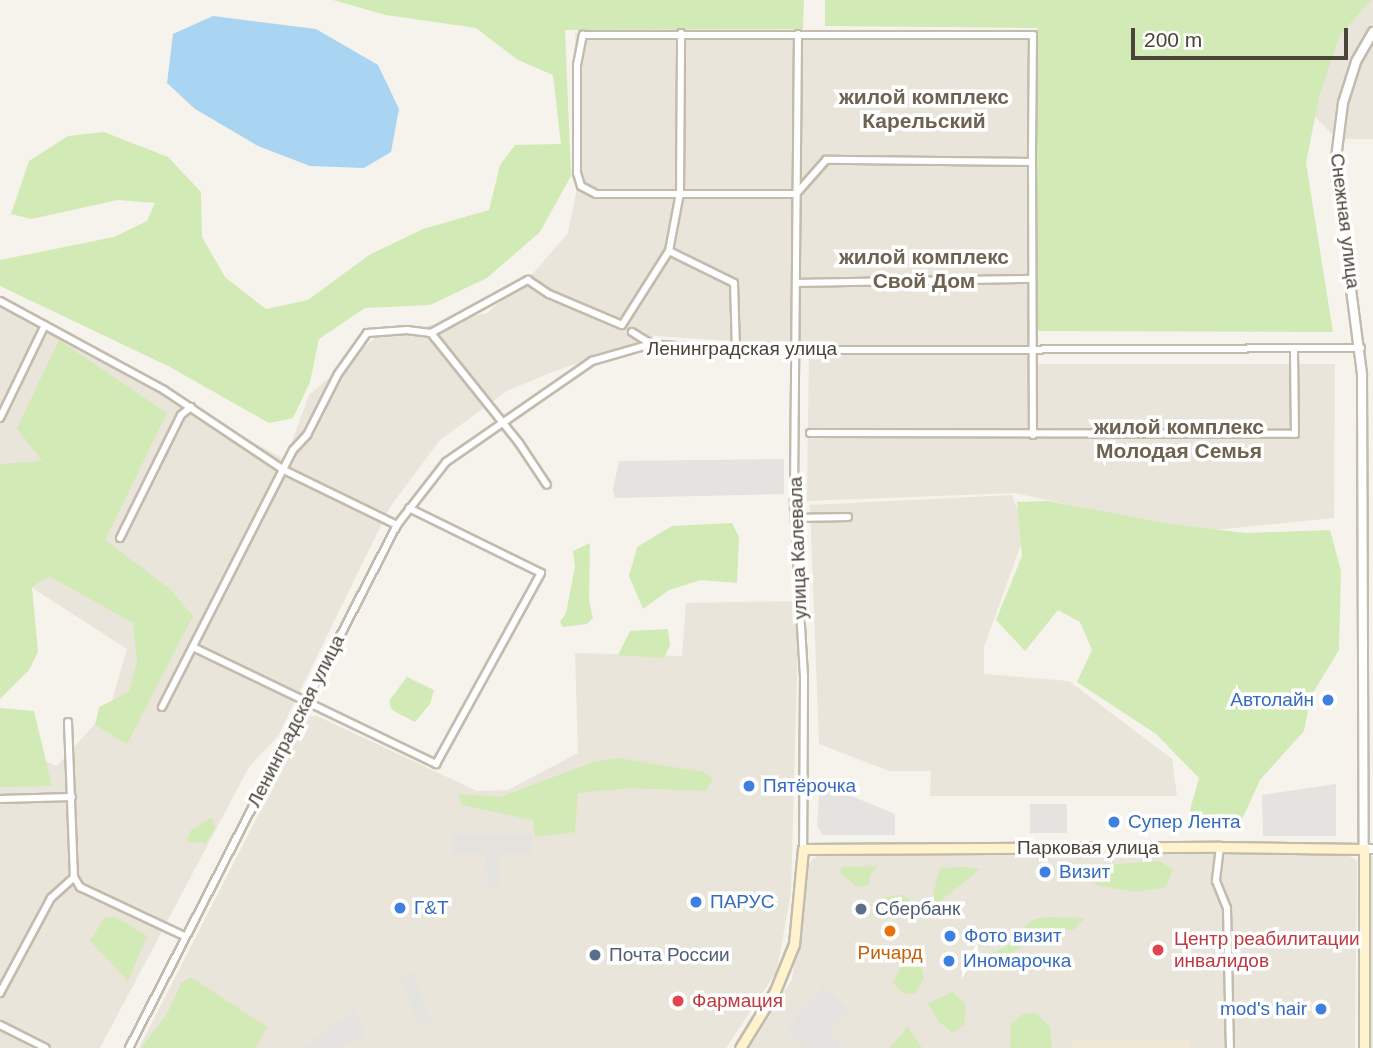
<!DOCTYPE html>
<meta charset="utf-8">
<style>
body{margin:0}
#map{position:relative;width:1373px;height:1048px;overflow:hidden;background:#f6f3ec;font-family:Arial,sans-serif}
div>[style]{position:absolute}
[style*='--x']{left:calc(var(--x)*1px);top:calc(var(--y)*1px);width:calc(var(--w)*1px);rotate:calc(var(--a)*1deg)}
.residential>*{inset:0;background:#eae5da}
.education>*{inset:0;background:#efe8d6;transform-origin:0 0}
.green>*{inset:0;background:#d2eab5}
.parking>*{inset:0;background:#e5e3e0;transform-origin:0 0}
.water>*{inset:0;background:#a9d4f2}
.roads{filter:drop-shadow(2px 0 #c2bbae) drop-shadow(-2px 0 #c2bbae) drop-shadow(0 2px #c2bbae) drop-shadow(0 -2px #c2bbae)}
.minor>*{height:6px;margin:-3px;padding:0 3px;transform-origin:3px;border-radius:3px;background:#fff}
.tertiary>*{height:8px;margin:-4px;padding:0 4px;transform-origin:4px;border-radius:4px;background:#fff}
.secondary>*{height:9px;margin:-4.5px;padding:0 4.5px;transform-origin:4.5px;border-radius:4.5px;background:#fff3cd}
.dots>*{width:19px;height:19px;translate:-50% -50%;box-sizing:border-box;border:4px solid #fff;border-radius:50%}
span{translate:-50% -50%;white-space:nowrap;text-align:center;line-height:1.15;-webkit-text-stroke:7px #fff;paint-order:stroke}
.street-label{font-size:19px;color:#4b4439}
.shop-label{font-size:19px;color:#366cbe}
.right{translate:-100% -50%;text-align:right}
.left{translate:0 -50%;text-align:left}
.service-label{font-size:19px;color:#4e5e75}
.health-label{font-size:19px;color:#be3a42}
.food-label{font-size:19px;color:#c56008}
.neighbourhood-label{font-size:21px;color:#6e6250;font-weight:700}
.scale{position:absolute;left:1131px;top:28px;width:217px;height:32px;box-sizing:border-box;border:4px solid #4b4439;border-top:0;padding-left:9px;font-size:21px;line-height:24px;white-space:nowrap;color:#4b4439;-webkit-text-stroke:5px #fff;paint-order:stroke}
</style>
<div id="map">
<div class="residential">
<i style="clip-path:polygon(1340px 0,1373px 0,1373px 139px,1337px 139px,1303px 105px)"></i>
<i style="clip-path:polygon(1031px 32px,1038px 364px,1335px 364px,1334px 518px,1194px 532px,1015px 493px,807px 501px,809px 346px,655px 336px,555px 371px,507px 391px,440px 440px,390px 507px,278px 736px,249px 767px,100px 1048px,0 1048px,0 742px,57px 766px,110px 707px,127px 649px,0 567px,0 299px,285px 460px,309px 395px,376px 337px,487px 313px,530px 277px,568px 233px,579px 178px,575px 33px)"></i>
<i style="clip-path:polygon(1012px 495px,1026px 531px,984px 647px,984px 674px,1069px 681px,1172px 759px,1177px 796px,930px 796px,931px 771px,889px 771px,819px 744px,810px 505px)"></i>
<i style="clip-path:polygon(799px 601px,791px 892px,777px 971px,726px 1048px,139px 1048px,309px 716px,317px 716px,477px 791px,508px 790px,578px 753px,575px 653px,682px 656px,686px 603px)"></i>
<i style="clip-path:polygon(822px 851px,1347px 854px,1357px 861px,1355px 1048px,750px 1048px,792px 979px,807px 865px)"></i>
<i style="clip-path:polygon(1373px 855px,1373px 1048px,1370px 1048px,1371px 857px)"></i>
</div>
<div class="education">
<i style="left:1072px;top:1040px;width:119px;height:8px"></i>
</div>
<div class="green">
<i style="clip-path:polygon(333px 0,804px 0,803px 29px,565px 30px,571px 176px,540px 232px,487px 278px,430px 305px,365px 308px,319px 339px,310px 382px,293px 418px,269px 423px,170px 367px,0 286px,0 260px,114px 237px,147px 221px,155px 203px,118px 200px,31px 219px,11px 214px,29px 161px,68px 136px,104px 132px,168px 157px,201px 192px,202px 237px,225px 277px,266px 309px,308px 300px,369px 255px,423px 229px,489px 210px,500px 165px,515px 145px,561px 144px,553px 75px,518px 60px,476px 28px,386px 15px)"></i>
<i style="clip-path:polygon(825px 0,1371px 0,1340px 35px,1319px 97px,1306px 163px,1333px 332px,1037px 331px,1037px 28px,825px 26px)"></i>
<i style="clip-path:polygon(59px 340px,167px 413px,105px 540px,170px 589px,193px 616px,127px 744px,95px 725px,99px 707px,129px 692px,137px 660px,133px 623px,49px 576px,32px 587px,38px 652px,29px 670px,0 699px,0 464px,42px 461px,17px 428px)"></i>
<i style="clip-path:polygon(1048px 501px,1170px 524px,1246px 533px,1330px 530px,1341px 571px,1339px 650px,1311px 696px,1304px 731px,1260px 780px,1240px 824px,1186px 824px,1199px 778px,1156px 734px,1077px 682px,1092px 650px,1080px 622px,1058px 610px,1025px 651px,996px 620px,1022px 556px,1017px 502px)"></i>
<i style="clip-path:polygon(732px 523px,739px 537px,737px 583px,701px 580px,669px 590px,643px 609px,629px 576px,637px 547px,672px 526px)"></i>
<i style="clip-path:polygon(590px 543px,589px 600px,593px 618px,587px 624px,563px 627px,560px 622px,566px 613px,575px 567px,573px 551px)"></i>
<i style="clip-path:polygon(668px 629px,670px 645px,664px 658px,618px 655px,630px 631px)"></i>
<i style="clip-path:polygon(407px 677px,434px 690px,430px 704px,415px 722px,392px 710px,389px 701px)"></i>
<i style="clip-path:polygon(0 708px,34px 711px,52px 786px,0 787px)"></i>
<i style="clip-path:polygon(618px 758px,703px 772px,713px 778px,706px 791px,631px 788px,578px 793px,575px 832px,535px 837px,533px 820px,462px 805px,458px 794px,501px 797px,593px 762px)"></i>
<i style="clip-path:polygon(212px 817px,215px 829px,206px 843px,187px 842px,190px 831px)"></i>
<i style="clip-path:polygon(1159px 861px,1173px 869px,1166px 887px,1136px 892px,1099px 886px,1085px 877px,1090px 866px)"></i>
<i style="clip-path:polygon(878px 866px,870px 875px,869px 885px,857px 887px,840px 873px,841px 867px)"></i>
<i style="clip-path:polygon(940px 868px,964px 867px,980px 869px,937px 904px,933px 895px)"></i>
<i style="clip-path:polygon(902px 895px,910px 900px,912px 914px,905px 917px,883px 902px,885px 897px)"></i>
<i style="clip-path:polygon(116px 917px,147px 936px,128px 981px,90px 941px,104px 918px)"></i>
<i style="clip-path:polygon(1045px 917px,1085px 918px,1073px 930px,1047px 929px,1004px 958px,992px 961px,986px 956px,1010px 945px,1030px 921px)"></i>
<i style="clip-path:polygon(906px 956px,919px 958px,924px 978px,915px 994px,903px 993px,893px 983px)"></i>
<i style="clip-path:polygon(191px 977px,267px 1027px,255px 1048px,141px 1048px,167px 1014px,181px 983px)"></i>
<i style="clip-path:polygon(953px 992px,966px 1005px,964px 1025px,953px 1033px,939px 1022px,928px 1003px)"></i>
<i style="clip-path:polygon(1035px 1013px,1050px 1027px,1052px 1048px,1010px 1048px,1011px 1024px,1023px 1014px)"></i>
<i style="clip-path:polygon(907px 1026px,922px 1048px,889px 1048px,903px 1033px)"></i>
</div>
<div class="parking">
<i style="clip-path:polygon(784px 459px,784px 494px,615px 498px,613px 490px,619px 461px)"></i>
<i style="clip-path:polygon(820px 783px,895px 814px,895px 835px,822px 835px,817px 825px)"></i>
<i style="clip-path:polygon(1336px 784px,1336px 836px,1263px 836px,1262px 795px)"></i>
<i style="left:1030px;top:804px;width:37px;height:29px"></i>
<i style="clip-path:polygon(532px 834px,532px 853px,499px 853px,499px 887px,487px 887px,486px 854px,453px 854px,453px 834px)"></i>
<i style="left:413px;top:972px;width:53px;height:14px;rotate:69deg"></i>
<i style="clip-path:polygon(823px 986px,850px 1009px,830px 1032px,844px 1048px,806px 1048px,785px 1030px)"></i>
<i style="clip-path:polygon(355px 1009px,366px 1036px,336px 1048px,302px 1048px)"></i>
</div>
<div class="water">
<i style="clip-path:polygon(213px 16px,316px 29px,378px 65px,399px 109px,391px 152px,364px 168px,310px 166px,258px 146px,195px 109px,167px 83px,173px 34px)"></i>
</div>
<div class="roads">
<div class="minor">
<i style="--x:798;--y:34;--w:474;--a:90.5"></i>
<i style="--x:794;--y:508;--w:169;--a:86.6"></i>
<i style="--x:804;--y:677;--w:172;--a:90.3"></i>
<i style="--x:583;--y:35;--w:450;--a:0"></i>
<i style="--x:1033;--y:35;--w:127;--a:90.5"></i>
<i style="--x:1032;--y:162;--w:206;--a:-179.4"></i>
<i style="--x:826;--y:160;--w:45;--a:131.4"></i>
<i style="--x:796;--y:194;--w:200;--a:180"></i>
<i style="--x:596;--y:194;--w:17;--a:-152"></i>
<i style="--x:581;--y:186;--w:14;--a:-107"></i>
<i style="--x:577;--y:173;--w:108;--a:-90"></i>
<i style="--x:577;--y:65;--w:31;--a:-79"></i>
<i style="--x:1032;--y:162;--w:273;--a:89.8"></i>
<i style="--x:669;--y:251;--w:72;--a:26.2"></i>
<i style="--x:734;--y:283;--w:68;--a:88.3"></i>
<i style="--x:797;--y:283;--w:235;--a:-1"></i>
<i style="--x:0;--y:301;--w:187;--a:28.5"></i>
<i style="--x:164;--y:390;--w:144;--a:33.7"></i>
<i style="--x:284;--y:470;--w:126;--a:26"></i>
<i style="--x:632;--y:332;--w:22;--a:32"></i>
<i style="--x:431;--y:333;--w:111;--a:-28.7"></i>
<i style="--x:528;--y:280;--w:25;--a:34"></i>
<i style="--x:549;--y:294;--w:79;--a:23"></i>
<i style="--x:622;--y:325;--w:88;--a:-57.6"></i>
<i style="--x:669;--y:251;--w:59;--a:-79.3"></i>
<i style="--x:680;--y:193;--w:160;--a:-89.6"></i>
<i style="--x:0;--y:418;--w:103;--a:-64.2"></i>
<i style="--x:810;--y:433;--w:485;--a:0.1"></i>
<i style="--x:1295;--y:434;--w:86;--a:-90.7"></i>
<i style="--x:795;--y:518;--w:53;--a:-1.1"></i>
<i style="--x:120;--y:538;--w:137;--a:-63.6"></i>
<i style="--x:181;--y:415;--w:13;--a:-39"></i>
<i style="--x:193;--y:647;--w:270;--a:25.7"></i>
<i style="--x:436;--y:764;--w:218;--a:-61.2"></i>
<i style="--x:541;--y:573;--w:147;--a:-153.8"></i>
<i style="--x:162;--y:707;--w:288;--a:-63"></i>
<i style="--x:293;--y:450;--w:21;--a:-47"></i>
<i style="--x:307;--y:435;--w:68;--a:-63.1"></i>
<i style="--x:338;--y:374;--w:50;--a:-54.7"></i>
<i style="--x:367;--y:333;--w:40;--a:-4.3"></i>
<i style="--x:407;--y:330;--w:24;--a:7"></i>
<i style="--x:431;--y:333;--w:141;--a:51.3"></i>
<i style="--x:519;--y:443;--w:50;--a:56.3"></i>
<i style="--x:68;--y:722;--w:155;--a:87.8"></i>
<i style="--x:74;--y:877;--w:12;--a:59"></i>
<i style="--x:80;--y:887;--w:115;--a:25.2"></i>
<i style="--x:0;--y:799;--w:72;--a:-1.6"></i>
<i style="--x:1220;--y:847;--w:34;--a:97"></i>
<i style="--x:1216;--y:881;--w:29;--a:68"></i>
<i style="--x:1227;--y:908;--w:140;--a:88.8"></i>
<i style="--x:0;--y:993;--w:108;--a:-61.8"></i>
<i style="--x:51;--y:898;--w:31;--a:-42"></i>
<i style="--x:0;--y:1025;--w:51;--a:26.6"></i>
<i style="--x:129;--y:1048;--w:588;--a:-62.87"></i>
<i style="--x:397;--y:525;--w:80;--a:-52.1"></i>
<i style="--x:446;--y:462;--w:178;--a:-34.7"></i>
<i style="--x:592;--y:361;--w:61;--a:-16.1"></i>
<i style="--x:651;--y:344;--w:85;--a:4.7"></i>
<i style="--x:736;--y:351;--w:625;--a:-0.28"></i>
</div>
<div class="tertiary">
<i style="--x:1373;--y:32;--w:34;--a:120"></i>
<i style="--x:1356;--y:62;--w:43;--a:107.6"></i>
<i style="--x:1343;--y:103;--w:64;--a:97.2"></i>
<i style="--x:1335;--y:166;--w:211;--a:82.6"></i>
<i style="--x:1362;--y:375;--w:474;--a:89.8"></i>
<i style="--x:1364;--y:849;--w:9;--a:0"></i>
</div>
<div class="secondary">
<i style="--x:740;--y:1048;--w:67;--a:-58.4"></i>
<i style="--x:775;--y:991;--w:51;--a:-68"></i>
<i style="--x:794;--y:944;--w:95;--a:-84.6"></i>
<i style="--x:803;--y:849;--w:417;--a:-0.3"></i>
<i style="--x:1220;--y:847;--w:144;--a:0.8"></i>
<i style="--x:1364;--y:849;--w:199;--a:90"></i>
</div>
</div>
<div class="dots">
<i style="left:1328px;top:700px;background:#3f7fe0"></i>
<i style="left:749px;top:786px;background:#3f7fe0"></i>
<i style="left:1114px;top:822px;background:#3f7fe0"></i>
<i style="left:1045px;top:872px;background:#3f7fe0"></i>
<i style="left:696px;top:902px;background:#3f7fe0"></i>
<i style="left:400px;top:908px;background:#3f7fe0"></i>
<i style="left:861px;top:909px;background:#5c6f8a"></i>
<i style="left:890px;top:931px;background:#e8710a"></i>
<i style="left:950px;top:936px;background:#3f7fe0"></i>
<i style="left:1158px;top:950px;background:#e0444e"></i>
<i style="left:595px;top:955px;background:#5c6f8a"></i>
<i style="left:949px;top:961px;background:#3f7fe0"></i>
<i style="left:678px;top:1001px;background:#e0444e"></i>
<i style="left:1321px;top:1009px;background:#3f7fe0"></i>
</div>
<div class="street-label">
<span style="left:1345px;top:221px;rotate:83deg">Снежная улица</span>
<span style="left:742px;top:349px">Ленинградская улица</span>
<span style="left:798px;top:548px;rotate:-92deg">улица Калевала</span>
<span style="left:296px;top:721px;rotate:-63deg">Ленинградская улица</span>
<span style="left:1088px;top:848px">Парковая улица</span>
</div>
<div class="shop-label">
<span class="right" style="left:1314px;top:700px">Автолайн</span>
<span class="left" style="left:763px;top:786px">Пятёрочка</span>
<span class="left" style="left:1128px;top:822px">Супер Лента</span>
<span class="left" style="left:1059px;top:872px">Визит</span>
<span class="left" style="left:710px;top:902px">ПАРУС</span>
<span class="left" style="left:414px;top:908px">Г&amp;Т</span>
<span class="left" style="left:964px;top:936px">Фото визит</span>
<span class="left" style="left:963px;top:961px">Иномарочка</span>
<span class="right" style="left:1307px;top:1009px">mod's hair</span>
</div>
<div class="service-label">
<span class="left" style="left:875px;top:909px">Сбербанк</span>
<span class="left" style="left:609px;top:955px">Почта России</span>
</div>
<div class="health-label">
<span class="left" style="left:1174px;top:950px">Центр реабилитации<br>инвалидов</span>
<span class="left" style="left:692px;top:1001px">Фармация</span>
</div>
<div class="food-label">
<span style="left:890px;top:953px">Ричард</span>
</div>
<div class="neighbourhood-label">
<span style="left:924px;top:109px">жилой комплекс<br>Карельский</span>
<span style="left:924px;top:269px">жилой комплекс<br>Свой Дом</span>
<span style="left:1179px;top:439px">жилой комплекс<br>Молодая Семья</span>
</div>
<div class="scale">200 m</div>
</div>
